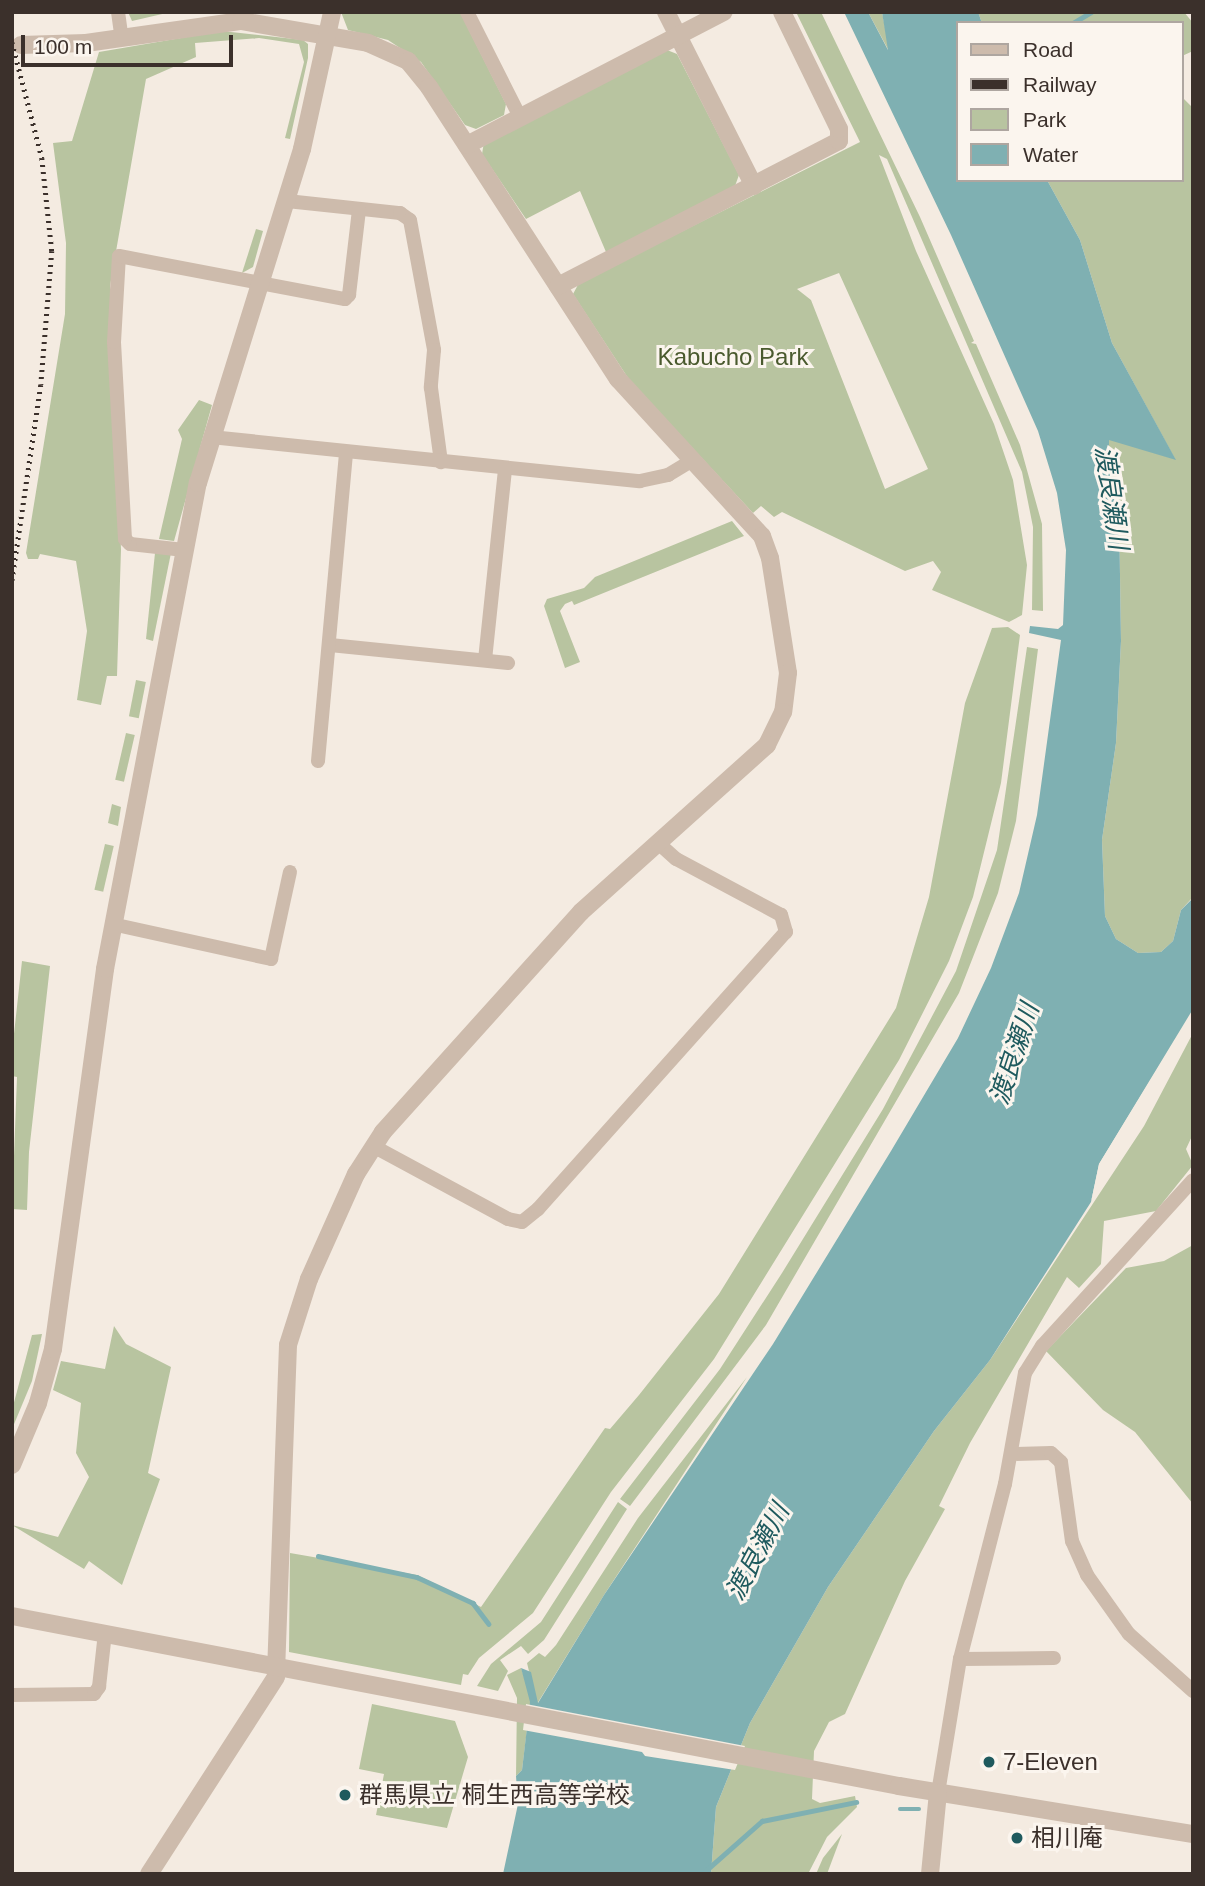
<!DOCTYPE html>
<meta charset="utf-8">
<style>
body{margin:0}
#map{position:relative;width:1205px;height:1886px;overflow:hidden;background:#f4ebe1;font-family:Helvetica,"Noto Sans JP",sans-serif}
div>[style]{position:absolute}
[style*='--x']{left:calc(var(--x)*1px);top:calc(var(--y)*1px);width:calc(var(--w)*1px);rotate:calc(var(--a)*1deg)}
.green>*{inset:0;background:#b8c4a0;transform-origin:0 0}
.water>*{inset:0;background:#7fb0b2}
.pier>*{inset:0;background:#f4ebe1}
.stream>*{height:4.5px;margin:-2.25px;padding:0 2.25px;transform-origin:2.25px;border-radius:2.25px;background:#7fb0b2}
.minor>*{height:14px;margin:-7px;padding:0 7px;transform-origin:7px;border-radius:7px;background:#cdbbac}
.tertiary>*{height:18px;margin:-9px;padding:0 9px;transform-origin:9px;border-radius:9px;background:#cdbbac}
.rail>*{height:4.5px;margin-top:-2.25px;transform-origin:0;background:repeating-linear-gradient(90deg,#3b302b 0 2px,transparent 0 7px)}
.dots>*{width:19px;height:19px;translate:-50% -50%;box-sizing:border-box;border:4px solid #fbf5ee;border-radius:50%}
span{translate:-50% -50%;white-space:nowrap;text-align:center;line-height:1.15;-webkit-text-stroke:6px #fbf5ee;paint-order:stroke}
.park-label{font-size:24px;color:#4a5a2e}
.poi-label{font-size:24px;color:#3b302b}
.left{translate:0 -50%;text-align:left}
.water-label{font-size:26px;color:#1f5a5e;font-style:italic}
.frame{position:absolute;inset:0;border:14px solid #3b302b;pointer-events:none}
.legend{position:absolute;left:956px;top:21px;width:228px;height:161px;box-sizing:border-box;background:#fbf5ee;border:2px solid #aea6a0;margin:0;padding:9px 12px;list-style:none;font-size:21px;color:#3b302b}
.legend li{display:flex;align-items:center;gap:14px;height:35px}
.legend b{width:35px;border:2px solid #aea6a0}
.scale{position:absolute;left:21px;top:35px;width:212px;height:32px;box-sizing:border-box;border:4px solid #3b302b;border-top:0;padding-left:9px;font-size:21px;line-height:24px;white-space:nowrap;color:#3b302b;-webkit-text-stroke:5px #fbf5ee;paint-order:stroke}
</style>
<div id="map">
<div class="green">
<i style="clip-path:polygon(128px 12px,171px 12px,132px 21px)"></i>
<i style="clip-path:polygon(341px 12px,460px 12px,506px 104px,504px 115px,476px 129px,465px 125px,421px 62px,388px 40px,348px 30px)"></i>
<i style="clip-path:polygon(evenodd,796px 12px,821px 12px,920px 217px,974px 341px,971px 343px,976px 344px,1020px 445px,1042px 524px,1043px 611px,1032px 610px,1033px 527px,1022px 472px,887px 159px,879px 155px,916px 251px,994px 424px,1013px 480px,1027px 565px,1022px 615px,1009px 622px,932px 590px,941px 572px,933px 561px,905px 571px,782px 512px,774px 517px,761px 506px,753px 513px,630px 381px,573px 294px,579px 283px,860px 142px,796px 12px,839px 273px,928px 469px,885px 489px,811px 300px,797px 289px,839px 273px)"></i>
<i style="clip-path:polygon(868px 12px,882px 12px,890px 53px)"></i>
<i style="clip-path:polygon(978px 12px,1184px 12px,1193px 23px,1193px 51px,1182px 56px,1182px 23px,982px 23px)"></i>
<i style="clip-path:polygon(222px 31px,303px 40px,308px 44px,308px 58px,290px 139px,285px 138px,304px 62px,299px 44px,259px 38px,195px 43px,196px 57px,146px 79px,110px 286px,121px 549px,117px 676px,107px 676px,101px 705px,77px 700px,87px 631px,76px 561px,40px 554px,38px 559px,28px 559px,26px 553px,65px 314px,66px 243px,53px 143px,72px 141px,99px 52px)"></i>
<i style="clip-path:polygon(667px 50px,677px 54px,739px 175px,735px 186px,606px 252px,580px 191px,526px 219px,482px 154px,484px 142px)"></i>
<i style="clip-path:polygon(1182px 97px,1193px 108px,1193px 897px,1181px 910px,1173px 941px,1161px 952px,1138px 953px,1116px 939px,1105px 916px,1102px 840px,1116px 743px,1121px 641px,1119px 509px,1109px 471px,1109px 439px,1175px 459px,1112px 343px,1080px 240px,1047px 180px,1182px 180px)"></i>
<i style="clip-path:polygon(256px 229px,263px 231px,253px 267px,242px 273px)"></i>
<i style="clip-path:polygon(199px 400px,212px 405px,174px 541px,159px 539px,182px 439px,178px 430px)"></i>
<i style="clip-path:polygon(732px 521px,744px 536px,574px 605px,572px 601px,565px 604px,560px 611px,580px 662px,565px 668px,544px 606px,547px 599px,584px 588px,595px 577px)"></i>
<i style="clip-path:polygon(155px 553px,171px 553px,153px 641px,146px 639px)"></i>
<i style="clip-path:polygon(1008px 627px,1020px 635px,1001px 783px,973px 897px,949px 961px,899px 1060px,714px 1359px,611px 1492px,533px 1613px,479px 1658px,468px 1675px,463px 1674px,461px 1685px,289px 1652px,290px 1553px,417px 1575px,481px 1607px,605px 1428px,610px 1429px,639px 1395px,719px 1294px,896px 1008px,929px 897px,965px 703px,992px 628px)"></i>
<i style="clip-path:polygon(1027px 647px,1038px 649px,1016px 821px,998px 893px,959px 993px,766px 1325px,630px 1506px,620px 1499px,720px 1369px,782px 1273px,883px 1109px,956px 971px,997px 850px)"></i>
<i style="left:136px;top:680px;width:10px;height:37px;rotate:11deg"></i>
<i style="left:126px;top:733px;width:9px;height:48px;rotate:13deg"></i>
<i style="clip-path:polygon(112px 804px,121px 807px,118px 826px,108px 823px)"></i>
<i style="left:105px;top:844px;width:9px;height:47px;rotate:13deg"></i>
<i style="clip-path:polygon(22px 961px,50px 966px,29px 1152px,27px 1210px,12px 1209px,17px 1077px,12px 1076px,12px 1052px)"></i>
<i style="clip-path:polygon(1193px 1033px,1193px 1134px,1186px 1149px,1193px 1165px,1156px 1211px,1104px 1221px,1101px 1264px,1079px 1288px,1067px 1277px,970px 1443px,939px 1506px,945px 1509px,905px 1581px,845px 1714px,829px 1722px,814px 1751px,812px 1799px,820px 1803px,855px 1796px,857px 1807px,827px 1837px,808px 1874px,711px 1874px,716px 1807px,750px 1723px,828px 1587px,934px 1431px,990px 1360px,1144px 1126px)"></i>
<i style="clip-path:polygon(1193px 1245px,1193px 1504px,1135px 1432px,1103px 1410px,1046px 1351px,1126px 1268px,1164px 1261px)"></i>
<i style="clip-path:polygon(114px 1326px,126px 1344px,171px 1367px,148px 1473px,160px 1479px,122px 1585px,89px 1561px,84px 1569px,12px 1525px,58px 1537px,89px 1477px,76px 1453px,81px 1403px,53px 1390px,61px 1361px,105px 1369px)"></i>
<i style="clip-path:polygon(42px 1334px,32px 1381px,12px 1429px,12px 1410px,32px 1335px)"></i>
<i style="clip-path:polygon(747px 1377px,604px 1595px,537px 1704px,527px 1663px,539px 1653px,545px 1657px,556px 1645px,638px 1518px)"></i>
<i style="clip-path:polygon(618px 1502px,627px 1509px,544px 1640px,528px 1654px,521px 1646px,500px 1660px,508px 1671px,498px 1691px,477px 1686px,491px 1664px,541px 1622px)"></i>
<i style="clip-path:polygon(521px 1668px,531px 1697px,522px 1770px,516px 1776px,517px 1698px,507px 1675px)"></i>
<i style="clip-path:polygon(372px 1704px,455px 1721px,468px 1757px,447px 1828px,376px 1815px,384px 1774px,359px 1769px)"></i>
<i style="clip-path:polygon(842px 1834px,827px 1874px,816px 1874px,823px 1858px)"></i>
</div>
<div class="water">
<i style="clip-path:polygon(844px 12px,868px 12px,888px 50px,882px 12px,978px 12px,982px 23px,958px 23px,958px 180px,1047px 180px,1080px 240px,1112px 343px,1176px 460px,1109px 440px,1109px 471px,1119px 509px,1121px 641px,1116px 743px,1102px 840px,1105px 916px,1116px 939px,1138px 953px,1161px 952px,1173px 941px,1181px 910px,1193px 898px,1193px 1009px,1099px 1164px,1091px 1202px,990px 1360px,934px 1431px,828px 1587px,750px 1723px,716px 1807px,711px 1874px,503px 1874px,518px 1804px,516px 1776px,522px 1770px,530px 1702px,521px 1668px,531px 1672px,538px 1703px,604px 1595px,773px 1344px,891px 1151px,958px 1038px,991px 968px,1019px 893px,1037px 815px,1061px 640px,1029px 633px,1030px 626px,1058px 629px,1063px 625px,1066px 550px,1057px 493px,1038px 431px,951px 235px)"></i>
</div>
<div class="pier">
<i style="clip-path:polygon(1191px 1014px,1102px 1165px,1091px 1202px,1099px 1164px)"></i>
<i style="clip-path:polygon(526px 1704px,745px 1746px,735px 1770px,645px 1756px,642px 1752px,523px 1730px)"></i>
</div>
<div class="stream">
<i style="--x:1073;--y:23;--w:21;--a:-31"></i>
<i style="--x:318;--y:1556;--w:101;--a:12"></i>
<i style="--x:417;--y:1577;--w:62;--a:24.9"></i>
<i style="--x:473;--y:1603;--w:26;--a:53"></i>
<i style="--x:900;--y:1809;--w:19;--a:0"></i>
<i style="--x:702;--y:1874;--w:80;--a:-41.5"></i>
<i style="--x:762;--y:1821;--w:96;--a:-11.4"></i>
</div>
<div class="minor">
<i style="--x:118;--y:12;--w:27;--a:82"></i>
<i style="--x:467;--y:12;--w:115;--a:63.2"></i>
<i style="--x:287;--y:201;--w:114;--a:6.1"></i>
<i style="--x:400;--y:213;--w:12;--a:35"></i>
<i style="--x:410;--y:220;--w:132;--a:79.5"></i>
<i style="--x:434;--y:350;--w:38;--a:95"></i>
<i style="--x:431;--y:388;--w:75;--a:82.3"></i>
<i style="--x:211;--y:437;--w:431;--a:5.9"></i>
<i style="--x:640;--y:481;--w:29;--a:-12"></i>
<i style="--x:668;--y:475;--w:26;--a:-31"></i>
<i style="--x:184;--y:550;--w:54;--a:-173.7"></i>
<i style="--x:130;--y:544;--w:7;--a:-135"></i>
<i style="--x:125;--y:539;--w:197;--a:-93.2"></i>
<i style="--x:114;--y:342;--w:86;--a:-86.7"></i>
<i style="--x:119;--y:256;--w:230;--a:10.8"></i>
<i style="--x:345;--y:299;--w:6;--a:-45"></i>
<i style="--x:349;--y:295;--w:86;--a:-83.3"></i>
<i style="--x:330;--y:645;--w:179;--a:5.8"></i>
<i style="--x:485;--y:660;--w:192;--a:-84"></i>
<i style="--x:318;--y:761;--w:310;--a:-84.8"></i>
<i style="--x:112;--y:924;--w:163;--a:12.4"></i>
<i style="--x:271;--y:959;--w:89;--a:-77.7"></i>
<i style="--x:373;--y:1146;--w:153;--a:28.4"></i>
<i style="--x:508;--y:1219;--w:14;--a:12"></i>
<i style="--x:522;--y:1222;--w:21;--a:-39"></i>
<i style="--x:538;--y:1209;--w:372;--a:-48.2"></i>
<i style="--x:786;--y:932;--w:18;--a:-106"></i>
<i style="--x:781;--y:915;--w:119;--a:-151.9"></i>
<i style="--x:676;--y:859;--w:24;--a:-138"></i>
<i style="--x:1011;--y:1454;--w:40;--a:-1.4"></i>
<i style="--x:1051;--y:1453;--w:13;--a:42"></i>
<i style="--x:1061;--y:1462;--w:80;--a:82.1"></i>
<i style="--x:1072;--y:1541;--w:37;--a:66"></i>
<i style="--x:1087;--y:1575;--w:72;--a:54.6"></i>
<i style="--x:1129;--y:1634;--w:86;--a:41.7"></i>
<i style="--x:960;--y:1659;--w:94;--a:-0.6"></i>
<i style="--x:12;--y:1695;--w:82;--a:-0.7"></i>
<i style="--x:94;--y:1694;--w:9;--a:-54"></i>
<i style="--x:99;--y:1687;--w:54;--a:-83.7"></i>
<i style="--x:938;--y:1793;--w:136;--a:-80.7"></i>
<i style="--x:960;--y:1659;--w:181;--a:-75.6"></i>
<i style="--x:1005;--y:1484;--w:113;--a:-79.8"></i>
<i style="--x:1025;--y:1373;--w:32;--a:-58"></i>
<i style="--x:1042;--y:1346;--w:224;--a:-47.7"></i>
</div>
<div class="tertiary">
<i style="--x:666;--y:12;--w:195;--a:63.2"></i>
<i style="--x:21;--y:45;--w:65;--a:-1.8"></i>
<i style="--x:86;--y:43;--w:157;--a:-8.1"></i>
<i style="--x:241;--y:21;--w:129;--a:9.8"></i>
<i style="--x:368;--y:43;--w:44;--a:24.2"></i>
<i style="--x:408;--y:61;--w:33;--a:51"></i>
<i style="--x:429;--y:87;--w:348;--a:57.1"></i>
<i style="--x:618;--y:379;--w:213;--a:47.5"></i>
<i style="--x:762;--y:536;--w:23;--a:70"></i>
<i style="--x:770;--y:558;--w:116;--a:81.1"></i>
<i style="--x:788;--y:673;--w:39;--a:97"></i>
<i style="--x:783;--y:712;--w:37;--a:116"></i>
<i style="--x:767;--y:745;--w:250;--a:138.1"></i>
<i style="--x:581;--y:912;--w:296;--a:132"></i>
<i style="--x:383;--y:1132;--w:50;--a:122.7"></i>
<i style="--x:356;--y:1174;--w:115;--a:114.1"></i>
<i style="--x:309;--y:1279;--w:69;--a:107.7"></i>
<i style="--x:288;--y:1345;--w:332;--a:92.1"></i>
<i style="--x:276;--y:1677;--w:234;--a:122.8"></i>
<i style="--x:467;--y:145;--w:289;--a:-27.4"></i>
<i style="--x:558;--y:286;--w:316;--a:-27.3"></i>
<i style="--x:839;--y:141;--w:12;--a:-90"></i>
<i style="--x:839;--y:129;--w:130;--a:-116"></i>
<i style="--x:12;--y:1465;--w:67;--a:-67.2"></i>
<i style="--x:38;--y:1403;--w:56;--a:-74.5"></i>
<i style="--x:53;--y:1349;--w:384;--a:-82.2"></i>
<i style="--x:105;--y:969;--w:495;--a:-79.2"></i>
<i style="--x:198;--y:483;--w:350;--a:-72.7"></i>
<i style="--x:302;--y:149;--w:140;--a:-77.6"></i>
<i style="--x:12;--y:1616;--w:903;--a:10.85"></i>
<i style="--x:899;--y:1786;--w:298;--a:9.3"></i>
<i style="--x:930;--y:1874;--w:81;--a:-84.4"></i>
</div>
<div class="rail">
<i style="--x:12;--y:42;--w:120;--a:75.5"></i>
<i style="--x:42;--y:158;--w:94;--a:83.9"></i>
<i style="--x:52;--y:251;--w:134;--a:94.7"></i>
<i style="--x:41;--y:385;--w:198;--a:98.4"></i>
</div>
<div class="dots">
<i style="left:989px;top:1762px;background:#1f5a5e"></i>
<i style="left:345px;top:1795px;background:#1f5a5e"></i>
<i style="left:1017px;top:1838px;background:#1f5a5e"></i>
</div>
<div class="park-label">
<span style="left:733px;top:357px">Kabucho Park</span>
</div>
<div class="poi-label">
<span class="left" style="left:1003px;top:1762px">7-Eleven</span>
<span class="left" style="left:359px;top:1795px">群馬県立 桐生西高等学校</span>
<span class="left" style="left:1031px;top:1838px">相川庵</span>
</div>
<div class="water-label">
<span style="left:1111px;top:498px;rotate:82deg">渡良瀬川</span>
<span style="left:1015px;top:1054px;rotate:-72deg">渡良瀬川</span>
<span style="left:758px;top:1552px;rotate:-62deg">渡良瀬川</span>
</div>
<div class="frame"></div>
<ul class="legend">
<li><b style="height:9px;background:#cdbbac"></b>Road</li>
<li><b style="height:9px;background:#3b302b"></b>Railway</li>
<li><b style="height:19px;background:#b8c4a0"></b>Park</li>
<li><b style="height:19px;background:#7fb0b2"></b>Water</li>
</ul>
<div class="scale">100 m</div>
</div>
